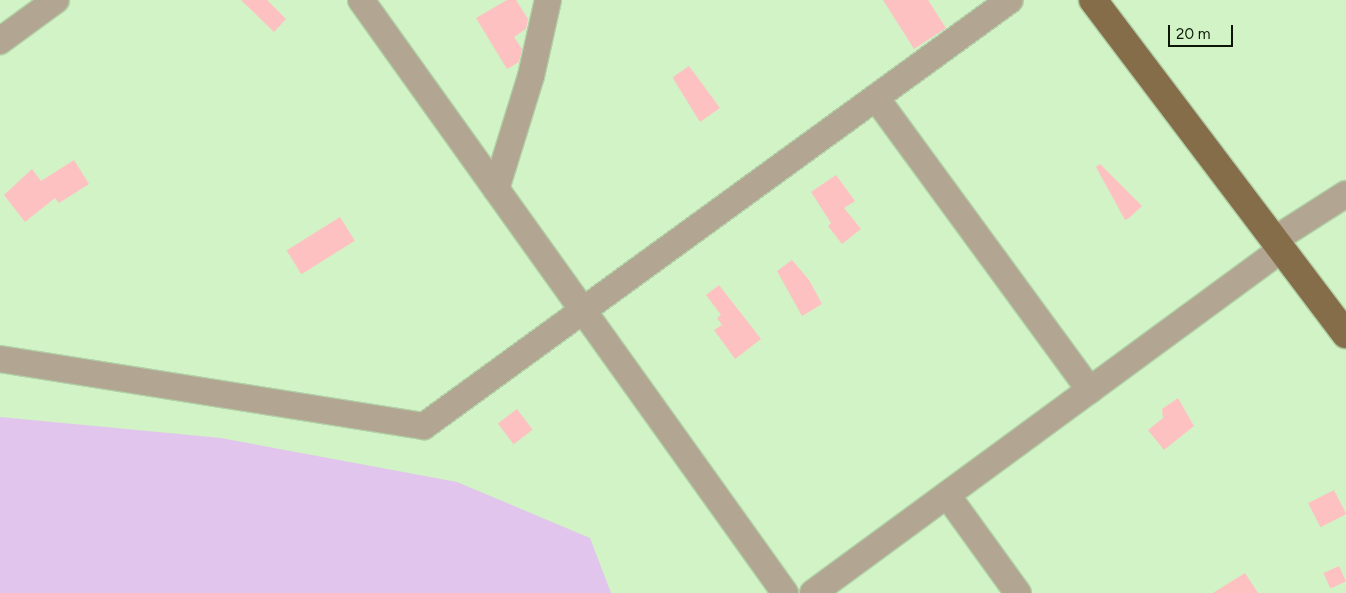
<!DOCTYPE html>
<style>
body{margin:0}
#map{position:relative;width:1346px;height:593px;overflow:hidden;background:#d1f3c5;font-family:Figtree,sans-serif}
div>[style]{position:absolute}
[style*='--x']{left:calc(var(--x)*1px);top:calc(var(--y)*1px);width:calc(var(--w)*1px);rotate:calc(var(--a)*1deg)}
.green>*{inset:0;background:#e2c5ed}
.building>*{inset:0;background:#fec1c2;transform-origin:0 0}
.roads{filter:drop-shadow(1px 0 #b1d0a7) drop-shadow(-1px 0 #b1d0a7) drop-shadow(0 1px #b1d0a7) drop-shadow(0 -1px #b1d0a7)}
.minor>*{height:26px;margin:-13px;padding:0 13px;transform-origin:13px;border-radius:13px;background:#b2a591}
.primary>*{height:28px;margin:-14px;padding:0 14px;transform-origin:14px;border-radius:14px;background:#856d49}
span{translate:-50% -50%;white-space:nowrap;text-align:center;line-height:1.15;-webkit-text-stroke:4px #d1f3c5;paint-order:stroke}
.scale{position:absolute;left:1168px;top:25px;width:65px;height:22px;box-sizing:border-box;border:2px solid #0b1607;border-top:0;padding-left:6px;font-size:15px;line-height:18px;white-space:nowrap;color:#0b1607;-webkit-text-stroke:4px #d1f3c5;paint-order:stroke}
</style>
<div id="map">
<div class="green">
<i style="clip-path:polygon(0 417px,221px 438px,457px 482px,590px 538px,611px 593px,0 593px)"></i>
</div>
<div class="building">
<i style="clip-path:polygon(241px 0,267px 0,286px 19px,274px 32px)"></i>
<i style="clip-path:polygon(507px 0,516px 0,528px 19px,526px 29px,514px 37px,522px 49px,519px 62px,507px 69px,476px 18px)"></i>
<i style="clip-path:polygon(883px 0,928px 0,946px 28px,914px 49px)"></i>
<i style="clip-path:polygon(689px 66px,720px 108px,700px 122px,674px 80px,673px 77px)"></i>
<i style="clip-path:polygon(74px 160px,89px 184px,59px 203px,55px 198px,25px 222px,4px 195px,32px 169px,41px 181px)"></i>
<i style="clip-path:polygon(1100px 164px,1142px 206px,1129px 218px,1125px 220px,1096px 167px)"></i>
<i style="clip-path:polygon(836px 175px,855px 201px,844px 208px,861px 229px,842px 244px,828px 226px,831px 223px,811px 192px)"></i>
<i style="left:340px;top:217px;width:28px;height:63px;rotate:58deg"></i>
<i style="clip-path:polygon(792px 260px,809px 280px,822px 304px,802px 316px,777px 271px)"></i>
<i style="clip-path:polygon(719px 285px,761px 339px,735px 359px,714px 330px,722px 325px,717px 318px,721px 315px,706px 295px)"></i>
<i style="clip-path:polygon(1178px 398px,1194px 426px,1164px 450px,1148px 430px,1163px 418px,1162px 409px)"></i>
<i style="left:517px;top:409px;width:26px;height:24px;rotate:53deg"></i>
<i style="left:1334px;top:490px;width:27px;height:29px;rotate:63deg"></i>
<i style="left:1339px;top:566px;width:17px;height:17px;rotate:66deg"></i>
<i style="clip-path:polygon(1245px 573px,1258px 593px,1213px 593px)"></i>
</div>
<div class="roads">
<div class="minor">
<i style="--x:361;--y:0;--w:729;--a:54.43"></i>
<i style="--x:0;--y:41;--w:69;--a:-36.2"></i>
<i style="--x:876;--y:98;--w:362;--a:53.8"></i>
<i style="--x:496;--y:189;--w:118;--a:-72.8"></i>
<i style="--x:531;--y:76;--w:78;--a:-77.4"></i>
<i style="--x:1274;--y:240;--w:85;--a:-32.6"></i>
<i style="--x:0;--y:359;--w:429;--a:9"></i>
<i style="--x:424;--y:426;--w:724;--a:-36.02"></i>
<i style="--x:947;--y:495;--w:121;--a:54.1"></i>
<i style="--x:813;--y:593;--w:582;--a:-36.26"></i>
</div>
<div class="primary">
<i style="--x:1093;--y:0;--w:419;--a:52.9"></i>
</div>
</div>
<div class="scale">20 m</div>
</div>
